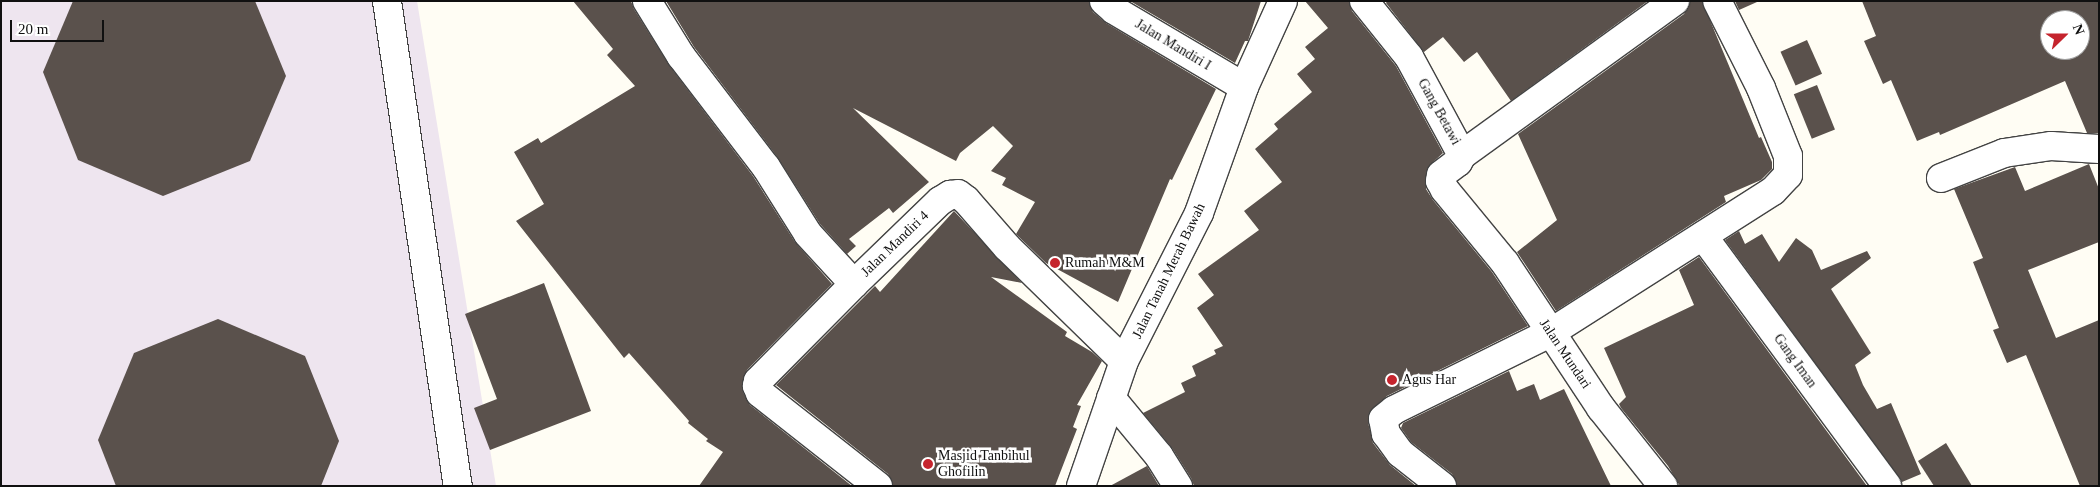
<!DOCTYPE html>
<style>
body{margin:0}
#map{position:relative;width:2100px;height:487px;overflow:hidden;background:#fffdf4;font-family:"Times New Roman",serif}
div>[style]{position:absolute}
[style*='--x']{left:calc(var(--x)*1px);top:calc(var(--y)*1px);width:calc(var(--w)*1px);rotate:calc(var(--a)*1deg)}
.industrial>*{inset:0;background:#eee5ef}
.building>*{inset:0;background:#5a514c;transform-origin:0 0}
.roads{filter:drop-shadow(1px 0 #434343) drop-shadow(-1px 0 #434343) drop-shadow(0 1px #434343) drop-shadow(0 -1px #434343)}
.minor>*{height:28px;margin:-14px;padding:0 14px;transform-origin:14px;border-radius:14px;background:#fff}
.dots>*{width:14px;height:14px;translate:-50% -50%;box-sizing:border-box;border:2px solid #fff;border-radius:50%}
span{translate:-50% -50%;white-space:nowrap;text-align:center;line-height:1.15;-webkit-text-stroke:5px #fff;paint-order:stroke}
.street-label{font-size:14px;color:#101010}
.poi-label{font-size:14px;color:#101010}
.left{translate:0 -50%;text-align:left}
.frame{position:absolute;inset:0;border:2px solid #101010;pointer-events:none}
.north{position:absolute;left:2040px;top:10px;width:50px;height:50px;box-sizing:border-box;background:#fff;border:1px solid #9f9f9f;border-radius:50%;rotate:68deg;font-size:14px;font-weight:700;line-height:20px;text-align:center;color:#101010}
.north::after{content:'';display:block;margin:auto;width:18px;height:22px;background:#c5242d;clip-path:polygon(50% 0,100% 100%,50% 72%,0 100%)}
.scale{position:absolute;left:10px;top:20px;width:94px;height:22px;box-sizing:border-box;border:2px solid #101010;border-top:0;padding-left:6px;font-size:15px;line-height:18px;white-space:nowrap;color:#101010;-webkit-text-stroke:4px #fff;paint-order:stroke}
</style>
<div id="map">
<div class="industrial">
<i style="clip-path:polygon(1px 1px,417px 1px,496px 486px,1px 486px)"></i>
</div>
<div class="building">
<i style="clip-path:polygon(73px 1px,255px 1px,286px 76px,250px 161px,163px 196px,78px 160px,43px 72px)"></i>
<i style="clip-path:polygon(573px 1px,631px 1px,634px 9px,669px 65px,753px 176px,795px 242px,832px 284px,747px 370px,742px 384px,743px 392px,750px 405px,852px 486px,699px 486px,723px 452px,706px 441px,708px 439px,688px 423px,689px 421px,629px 353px,624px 358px,516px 221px,544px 204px,514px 152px,538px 138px,541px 143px,635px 86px,607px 55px,613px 49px)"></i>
<i style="clip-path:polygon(666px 1px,1089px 1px,1093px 12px,1106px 23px,1216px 89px,1172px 180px,1170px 179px,1118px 302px,1046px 263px,1016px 234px,1035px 202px,1002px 185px,1006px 178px,991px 171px,1013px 146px,993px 126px,960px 153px,956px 161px,853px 108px,929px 182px,893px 213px,889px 208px,849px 239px,856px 246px,847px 254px,820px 224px,778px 158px,694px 47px)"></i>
<i style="clip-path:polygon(1130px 1px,1261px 1px,1248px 41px,1245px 41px,1235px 63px)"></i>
<i style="clip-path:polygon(1305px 1px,1349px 1px,1352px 11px,1396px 66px,1443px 153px,1432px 163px,1426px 172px,1426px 189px,1433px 200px,1492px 272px,1528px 326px,1387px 396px,1369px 413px,1368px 422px,1373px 443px,1390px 465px,1416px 486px,1194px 486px,1191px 478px,1172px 448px,1143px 413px,1185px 392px,1181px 383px,1196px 376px,1192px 366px,1216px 354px,1214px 350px,1223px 346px,1197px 308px,1214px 295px,1198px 274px,1259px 230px,1244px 211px,1282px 182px,1255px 149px,1278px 129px,1274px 124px,1312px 92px,1297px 74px,1315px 59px,1305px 47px,1328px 28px)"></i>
<i style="clip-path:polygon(1387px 1px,1648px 1px,1511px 101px,1477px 52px,1464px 62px,1443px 37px,1424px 52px,1386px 3px)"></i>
<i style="clip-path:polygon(1690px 1px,1702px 1px,1759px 138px,1761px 137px,1772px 162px,1772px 169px,1761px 180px,1724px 196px,1726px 202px,1556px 311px,1517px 252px,1557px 220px,1518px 134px,1684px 14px)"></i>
<i style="clip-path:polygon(1735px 1px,1757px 1px,1757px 2px,1739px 10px)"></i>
<i style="clip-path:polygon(evenodd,1862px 1px,2099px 1px,2099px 133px,2087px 133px,2065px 81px,1940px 135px,1939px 132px,1917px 141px,1891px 80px,1883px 84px,1864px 41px,1876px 36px,1862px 1px,2050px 20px,2080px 20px,2080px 50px,2050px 50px,2050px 20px)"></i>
<i style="left:1807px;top:40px;width:37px;height:29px;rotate:66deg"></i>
<i style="left:1817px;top:85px;width:48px;height:25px;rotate:68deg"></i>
<i style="clip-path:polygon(2089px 164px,2099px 189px,2099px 242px,2028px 270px,2056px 338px,2099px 320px,2099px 486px,2080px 486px,2026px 355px,2007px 363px,1993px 330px,1999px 328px,1973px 262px,1983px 258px,1954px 189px,2015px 167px,2025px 191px)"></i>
<i style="clip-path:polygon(954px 211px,1022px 283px,991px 277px,1067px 332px,1065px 336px,1092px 352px,1102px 361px,1077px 405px,1081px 406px,1073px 427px,1077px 429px,1055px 486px,893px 486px,888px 474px,776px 385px,875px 286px,880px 292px)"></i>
<i style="clip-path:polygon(1739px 231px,1745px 244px,1762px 234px,1779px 262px,1796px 238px,1812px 250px,1821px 270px,1867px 251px,1871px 258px,1831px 289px,1871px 353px,1855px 365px,1863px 385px,1877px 409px,1891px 403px,1921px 474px,1902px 482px,1725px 240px)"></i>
<i style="clip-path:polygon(1699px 257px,1867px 486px,1680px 486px,1668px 466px,1621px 408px,1619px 404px,1626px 397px,1604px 348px,1694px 305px,1679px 270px)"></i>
<i style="clip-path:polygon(544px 283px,591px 411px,490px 450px,474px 408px,497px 399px,465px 314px)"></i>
<i style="clip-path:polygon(218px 319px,305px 356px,339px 441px,321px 486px,116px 486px,98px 440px,134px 353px)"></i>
<i style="clip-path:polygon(1509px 371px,1517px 391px,1534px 384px,1540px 400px,1564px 389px,1611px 486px,1457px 486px,1452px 474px,1411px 442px,1401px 428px,1403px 423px)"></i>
<i style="clip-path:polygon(1946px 443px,1972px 486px,1934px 486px,1918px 461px)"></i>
<i style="clip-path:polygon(1147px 466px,1159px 486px,1110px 486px)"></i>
</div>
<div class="roads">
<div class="minor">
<i style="--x:387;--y:1;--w:490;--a:81.7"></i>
<i style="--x:647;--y:1;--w:65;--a:58.3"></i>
<i style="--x:681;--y:56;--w:140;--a:52.6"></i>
<i style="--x:766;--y:167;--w:79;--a:57.9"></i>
<i style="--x:808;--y:234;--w:68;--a:47.4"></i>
<i style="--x:1104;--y:1;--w:13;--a:42"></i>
<i style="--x:1114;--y:10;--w:151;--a:30.6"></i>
<i style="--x:1364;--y:1;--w:72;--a:51.2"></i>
<i style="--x:1409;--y:57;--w:111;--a:61.6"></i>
<i style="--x:1462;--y:155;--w:8;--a:120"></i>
<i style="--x:1458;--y:162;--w:21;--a:143"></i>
<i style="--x:1441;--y:175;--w:6;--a:99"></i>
<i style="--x:1440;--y:181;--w:10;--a:61"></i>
<i style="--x:1445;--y:190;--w:94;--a:50.6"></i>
<i style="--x:1505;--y:263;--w:174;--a:56.5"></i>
<i style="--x:1601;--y:408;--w:100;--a:51.5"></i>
<i style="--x:1462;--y:155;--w:263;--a:-35.9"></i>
<i style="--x:1941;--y:178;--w:68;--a:-21.6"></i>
<i style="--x:2004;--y:153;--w:48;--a:-8.5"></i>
<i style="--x:2051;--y:146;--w:48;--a:3.6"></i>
<i style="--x:1703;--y:236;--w:310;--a:53.6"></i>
<i style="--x:1111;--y:398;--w:75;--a:50.4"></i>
<i style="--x:1159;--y:456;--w:36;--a:58"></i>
<i style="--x:878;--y:486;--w:150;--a:-141.8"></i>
<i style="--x:760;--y:393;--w:8;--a:-113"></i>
<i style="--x:757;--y:386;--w:5;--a:-79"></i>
<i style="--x:758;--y:381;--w:136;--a:-45.3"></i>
<i style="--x:854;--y:284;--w:120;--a:-44"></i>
<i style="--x:940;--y:201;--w:12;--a:-31"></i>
<i style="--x:950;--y:195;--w:8;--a:-7"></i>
<i style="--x:958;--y:194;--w:10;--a:37"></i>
<i style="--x:966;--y:200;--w:62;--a:48.9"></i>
<i style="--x:1007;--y:247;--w:163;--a:44.3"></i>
<i style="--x:1081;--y:486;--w:132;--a:-71"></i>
<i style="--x:1124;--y:361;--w:166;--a:-63.1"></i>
<i style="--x:1199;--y:213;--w:134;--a:-70.3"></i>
<i style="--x:1244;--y:87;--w:94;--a:-65.6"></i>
<i style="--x:1442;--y:486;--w:53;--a:-141.8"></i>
<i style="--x:1400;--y:453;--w:24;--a:-126"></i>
<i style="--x:1386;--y:434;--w:15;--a:-101"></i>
<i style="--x:1383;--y:419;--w:14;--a:-39"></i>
<i style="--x:1394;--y:410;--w:174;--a:-26.3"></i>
<i style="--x:1550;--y:333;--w:264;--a:-32.5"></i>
<i style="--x:1773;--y:191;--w:22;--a:-47"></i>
<i style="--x:1788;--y:175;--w:19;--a:-90"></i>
<i style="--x:1788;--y:156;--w:73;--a:-111.7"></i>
<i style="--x:1761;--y:88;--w:97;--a:-116.8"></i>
</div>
</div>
<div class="dots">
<i style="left:1055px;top:263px;background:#c5242d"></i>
<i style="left:1392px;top:380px;background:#c5242d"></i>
<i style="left:928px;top:464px;background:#c5242d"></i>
</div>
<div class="street-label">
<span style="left:1173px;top:45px;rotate:31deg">Jalan Mandiri I</span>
<span style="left:1439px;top:112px;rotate:61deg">Gang Betawi</span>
<span style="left:895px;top:244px;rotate:-44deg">Jalan Mandiri 4</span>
<span style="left:1169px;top:271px;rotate:-64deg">Jalan Tanah Merah Bawah</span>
<span style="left:1565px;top:354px;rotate:56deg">Jalan Mundari</span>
<span style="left:1795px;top:361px;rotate:54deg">Gang Iman</span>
</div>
<div class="poi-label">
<span class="left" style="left:1065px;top:263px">Rumah M&amp;M</span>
<span class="left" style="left:1402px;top:380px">Agus Har</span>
<span class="left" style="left:938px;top:464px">Masjid Tanbihul<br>Ghofilin</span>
</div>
<div class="frame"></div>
<div class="north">N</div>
<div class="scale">20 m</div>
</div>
